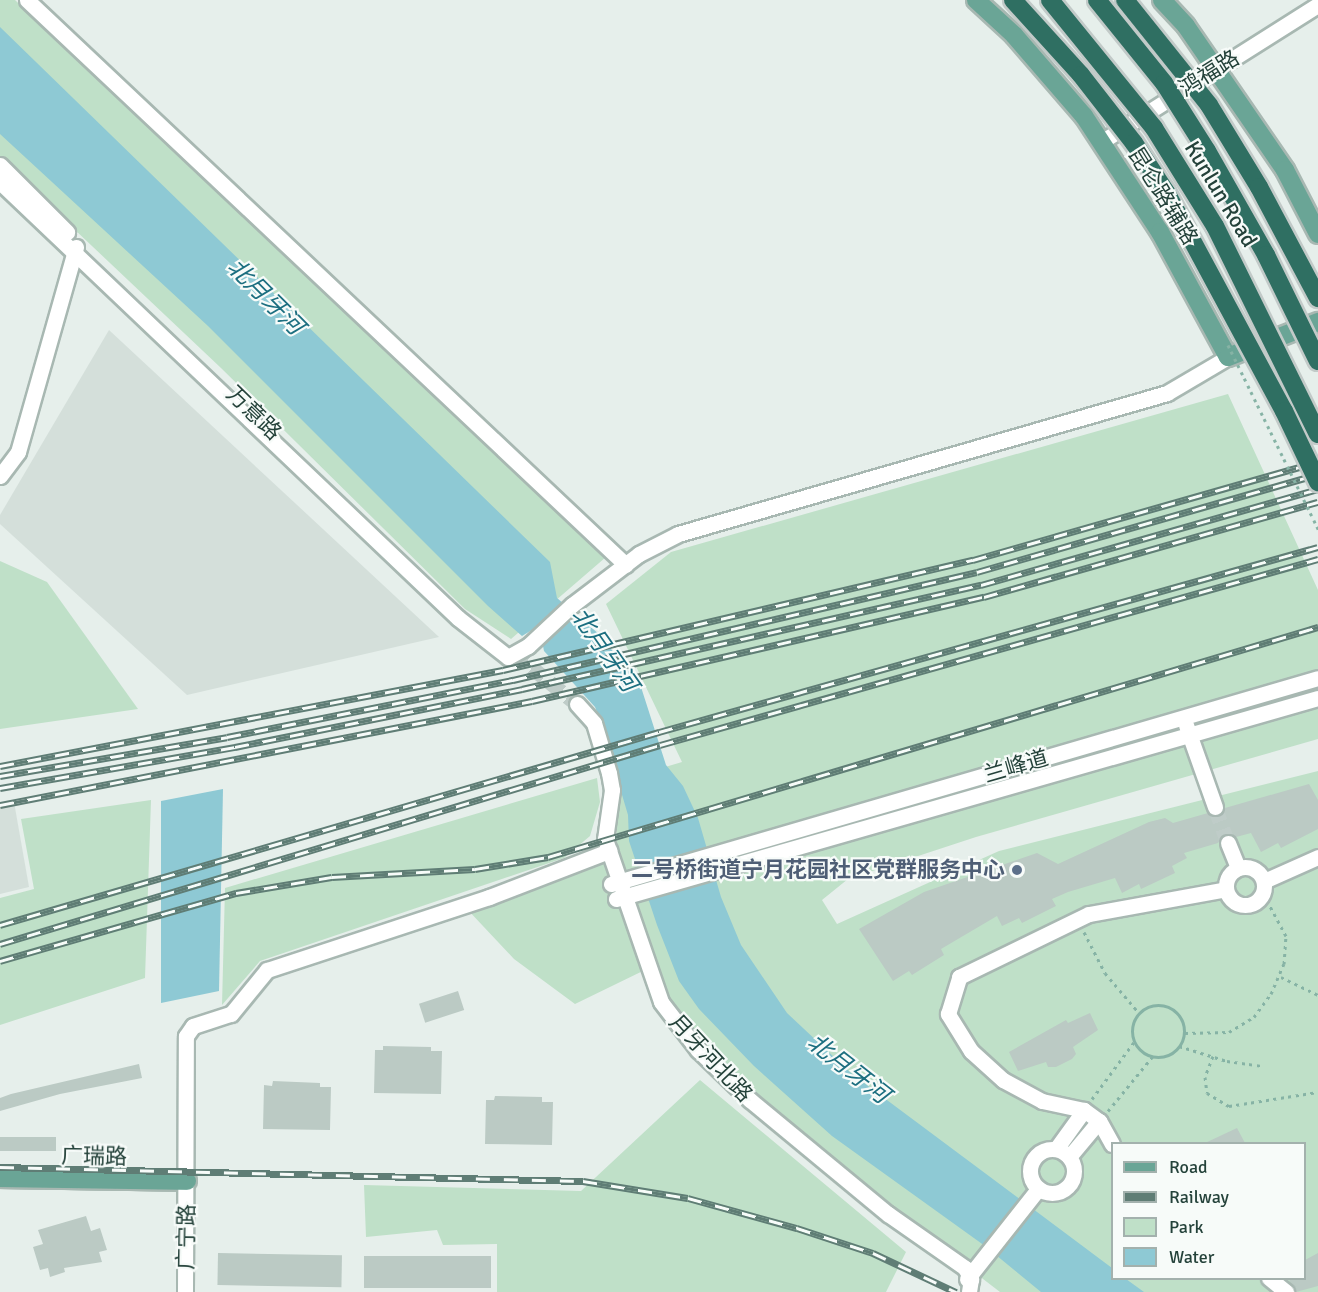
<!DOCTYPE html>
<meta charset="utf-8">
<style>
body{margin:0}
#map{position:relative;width:1318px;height:1292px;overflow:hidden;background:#e6efeb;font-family:Signika,"Noto Sans SC",sans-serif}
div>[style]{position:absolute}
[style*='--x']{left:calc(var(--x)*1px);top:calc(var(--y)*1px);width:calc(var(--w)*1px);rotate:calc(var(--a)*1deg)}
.built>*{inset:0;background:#d4dfda}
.green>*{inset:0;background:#bfe0c8}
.water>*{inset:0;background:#8ec9d4}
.building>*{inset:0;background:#bbcac4;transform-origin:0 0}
.minor-tunnel>*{height:15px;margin-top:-7.5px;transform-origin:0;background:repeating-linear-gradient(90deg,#bfccc8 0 15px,transparent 0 23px)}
.path>*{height:3px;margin-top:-1.5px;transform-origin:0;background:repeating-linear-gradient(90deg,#86b3a5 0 3px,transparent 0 7.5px)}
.path>.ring{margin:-1.5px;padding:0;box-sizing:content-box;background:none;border:3px solid #86b3a5;border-radius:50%}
.roads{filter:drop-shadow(2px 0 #a8b8b2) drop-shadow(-2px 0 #a8b8b2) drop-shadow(0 2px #a8b8b2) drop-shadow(0 -2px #a8b8b2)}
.minor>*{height:15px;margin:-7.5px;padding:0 7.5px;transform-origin:7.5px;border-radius:7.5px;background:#fff}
.minor>.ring{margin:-7.5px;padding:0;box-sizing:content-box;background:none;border:15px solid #fff;border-radius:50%}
.major>*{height:18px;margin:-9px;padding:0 9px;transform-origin:9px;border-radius:9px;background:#6aa596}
.rail>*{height:7px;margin-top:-3.5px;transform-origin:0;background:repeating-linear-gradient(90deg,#f7fbf9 0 14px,#5f7d75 0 28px);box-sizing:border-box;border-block:2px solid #5f7d75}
.path-bridge>*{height:3px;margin-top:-1.5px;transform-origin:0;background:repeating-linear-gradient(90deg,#86b3a5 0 3px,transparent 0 7.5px)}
.bridges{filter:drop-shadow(2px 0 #c2cac8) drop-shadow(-2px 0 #c2cac8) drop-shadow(0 2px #c2cac8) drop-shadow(0 -2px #c2cac8)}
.highway-bridge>*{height:18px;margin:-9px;padding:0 9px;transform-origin:9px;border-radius:9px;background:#2f6f62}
.dots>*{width:16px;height:16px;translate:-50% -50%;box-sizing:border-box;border:3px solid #f7fbf9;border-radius:50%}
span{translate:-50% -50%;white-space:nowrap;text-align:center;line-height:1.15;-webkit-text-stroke:4.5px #f7fbf9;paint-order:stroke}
.street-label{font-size:22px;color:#24423a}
.service-label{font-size:22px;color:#4e5e75;font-weight:700}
.right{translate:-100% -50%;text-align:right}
.water-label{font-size:24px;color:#1c6f80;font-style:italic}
.legend{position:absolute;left:1111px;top:1142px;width:195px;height:138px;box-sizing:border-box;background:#f7fbf9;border:2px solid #a3b1ad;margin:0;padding:8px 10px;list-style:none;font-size:18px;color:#24423a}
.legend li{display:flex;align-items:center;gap:12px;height:30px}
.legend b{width:30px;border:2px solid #a3b1ad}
</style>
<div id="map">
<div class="built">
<i style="clip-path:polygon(109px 330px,439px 637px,187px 695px,0 524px,0 515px)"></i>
<i style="clip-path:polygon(14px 802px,29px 887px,0 894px,0 804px)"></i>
</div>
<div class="green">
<i style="clip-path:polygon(0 0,15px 0,606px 557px,511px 639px,465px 609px,221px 368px,0 159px)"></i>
<i style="clip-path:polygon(evenodd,1228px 394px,1318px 590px,1318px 739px,976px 837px,848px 879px,822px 900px,837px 924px,999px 851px,1318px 771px,1318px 1292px,1000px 1292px,784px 1126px,716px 1061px,664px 1001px,651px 967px,575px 1004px,514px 959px,467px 909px,617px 848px,615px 782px,682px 762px,606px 604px,671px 552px,1228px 394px,1112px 1144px,1304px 1144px,1304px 1278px,1112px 1278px,1112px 1144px)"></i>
<i style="clip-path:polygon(0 561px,47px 582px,138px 709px,0 729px)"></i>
<i style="clip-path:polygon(597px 778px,600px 802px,590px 836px,564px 858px,260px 961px,222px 1005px,225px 888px)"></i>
<i style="clip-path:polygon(151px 800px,145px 978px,0 1025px,0 898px,34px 889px,21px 819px)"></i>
<i style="clip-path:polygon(700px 1080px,906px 1252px,886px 1292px,497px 1292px,497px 1244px,443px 1245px,437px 1230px,366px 1237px,364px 1185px,581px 1191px)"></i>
</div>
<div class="water">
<i style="clip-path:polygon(0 27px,550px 562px,557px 598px,600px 635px,641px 687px,666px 765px,683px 786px,698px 818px,721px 897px,741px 945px,787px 1013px,852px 1074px,1112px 1268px,1112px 1278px,1126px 1279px,1144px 1292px,1041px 1292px,985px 1246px,832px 1136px,754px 1066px,699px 1009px,679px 981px,657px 925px,629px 841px,628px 815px,599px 717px,595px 707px,544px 651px,542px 641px,546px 634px,537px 627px,522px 636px,488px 606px,208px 326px,0 134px)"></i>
<i style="clip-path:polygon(223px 789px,219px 991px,161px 1003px,161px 801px)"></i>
</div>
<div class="building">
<i style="clip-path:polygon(1309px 784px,1318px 800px,1318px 829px,1281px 848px,1278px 843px,1261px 852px,1251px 833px,1236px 837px,1225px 834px,1218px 843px,1184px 853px,1187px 858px,1172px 866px,1175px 873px,1141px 889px,1139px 884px,1122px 893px,1115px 878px,1068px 892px,1052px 899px,1056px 906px,1022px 923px,1019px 918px,1002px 926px,997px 916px,941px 949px,944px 955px,912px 975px,909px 971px,893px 981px,859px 929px,924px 892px,1037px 853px,1058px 864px,1149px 822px,1165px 818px,1173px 823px,1208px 813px,1218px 816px,1225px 808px)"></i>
<i style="left:458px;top:991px;width:20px;height:41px;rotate:72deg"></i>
<i style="clip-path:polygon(1090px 1013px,1098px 1030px,1073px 1047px,1076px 1054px,1072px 1059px,1056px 1067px,1048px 1067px,1046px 1062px,1018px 1071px,1009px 1052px,1066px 1020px,1068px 1023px)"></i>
<i style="clip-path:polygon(383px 1046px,431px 1047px,431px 1051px,442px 1051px,441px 1094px,374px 1093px,375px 1050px,383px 1050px)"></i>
<i style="clip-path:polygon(139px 1064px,142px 1078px,60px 1094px,0 1111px,0 1098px,11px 1094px)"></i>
<i style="clip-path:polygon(273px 1081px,320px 1083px,320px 1087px,331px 1087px,330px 1130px,263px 1129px,264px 1085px,272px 1086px)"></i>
<i style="clip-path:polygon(495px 1096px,542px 1097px,542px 1102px,553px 1102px,552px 1145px,485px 1144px,486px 1100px,494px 1100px)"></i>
<i style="clip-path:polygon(1237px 1128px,1245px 1143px,1205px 1143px)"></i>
<i style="left:0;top:1137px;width:56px;height:14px"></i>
<i style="clip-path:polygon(86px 1216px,91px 1231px,100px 1228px,107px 1250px,99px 1252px,102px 1262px,64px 1268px,65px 1272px,50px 1277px,48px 1268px,40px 1270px,33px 1247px,43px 1244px,38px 1230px)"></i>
<i style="left:218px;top:1253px;width:124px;height:32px;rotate:1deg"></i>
<i style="clip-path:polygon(1318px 1253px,1318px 1286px,1296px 1292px,1288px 1278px,1305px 1278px,1305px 1260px)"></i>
<i style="left:364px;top:1256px;width:127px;height:32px"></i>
</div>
<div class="minor-tunnel">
<i style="--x:514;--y:653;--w:81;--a:39"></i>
<i style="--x:1215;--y:807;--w:38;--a:70"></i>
</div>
<div class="path">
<i style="--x:1084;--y:932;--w:46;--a:62.9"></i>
<i style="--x:1105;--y:973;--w:52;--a:49.6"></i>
<i style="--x:1281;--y:977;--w:41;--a:25.9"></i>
<i class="ring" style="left:1132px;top:1005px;width:49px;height:49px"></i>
<i style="--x:1185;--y:1033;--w:44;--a:-1.3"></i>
<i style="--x:1229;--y:1032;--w:29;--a:-31"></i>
<i style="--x:1254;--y:1017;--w:29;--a:-54"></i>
<i style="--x:1271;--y:994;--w:33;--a:-67"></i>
<i style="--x:1284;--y:964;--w:28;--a:-86"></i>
<i style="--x:1286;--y:936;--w:47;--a:-118.2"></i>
<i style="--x:1179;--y:1046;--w:50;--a:17.4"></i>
<i style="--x:1227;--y:1061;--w:35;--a:8"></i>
<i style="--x:1213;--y:1056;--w:22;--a:111"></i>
<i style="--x:1205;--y:1077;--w:16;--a:83"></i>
<i style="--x:1207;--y:1093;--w:26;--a:31"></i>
<i style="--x:1229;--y:1106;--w:90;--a:-8.9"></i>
<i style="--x:1092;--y:1099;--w:71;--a:-53.6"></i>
<i style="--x:1108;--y:1111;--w:71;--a:-50.7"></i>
</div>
<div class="roads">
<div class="minor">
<i style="--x:27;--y:0;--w:823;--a:43.33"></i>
<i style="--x:1101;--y:142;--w:257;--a:-32.3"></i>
<i style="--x:0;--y:165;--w:95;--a:45"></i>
<i style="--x:0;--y:182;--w:632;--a:43.59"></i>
<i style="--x:458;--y:618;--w:63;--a:38"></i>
<i style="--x:508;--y:657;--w:23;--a:-29"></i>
<i style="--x:528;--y:646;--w:60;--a:-43"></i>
<i style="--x:572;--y:605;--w:84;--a:-37.3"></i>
<i style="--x:639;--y:554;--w:44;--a:-27.1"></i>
<i style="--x:678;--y:534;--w:509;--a:-16.08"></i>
<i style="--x:1167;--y:393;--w:71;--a:-30.5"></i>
<i style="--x:0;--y:476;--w:30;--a:-53"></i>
<i style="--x:18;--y:452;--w:213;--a:-74.2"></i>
<i style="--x:577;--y:704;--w:25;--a:48"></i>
<i style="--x:594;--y:723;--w:52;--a:73.3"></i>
<i style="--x:609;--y:773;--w:17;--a:80"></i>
<i style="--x:612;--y:790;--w:49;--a:98.1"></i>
<i style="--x:605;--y:839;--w:172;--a:71"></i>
<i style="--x:661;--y:1002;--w:61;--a:52.4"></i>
<i style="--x:698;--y:1050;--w:72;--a:43.9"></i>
<i style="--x:750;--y:1100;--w:179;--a:39.6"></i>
<i style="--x:888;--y:1214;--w:94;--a:35"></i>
<i style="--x:965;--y:1268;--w:13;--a:61"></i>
<i style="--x:971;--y:1279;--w:13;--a:99"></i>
<i style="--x:1186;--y:725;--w:87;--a:70.5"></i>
<i style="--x:1228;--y:843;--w:27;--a:68"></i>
<i class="ring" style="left:1226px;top:867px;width:23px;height:23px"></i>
<i style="--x:1264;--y:881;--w:59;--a:-24"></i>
<i style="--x:611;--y:884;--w:736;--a:-16.24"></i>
<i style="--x:616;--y:899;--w:730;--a:-15.98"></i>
<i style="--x:1112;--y:1144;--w:26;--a:-119"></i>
<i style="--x:1099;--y:1121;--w:19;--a:-144"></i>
<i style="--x:1084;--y:1110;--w:43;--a:-167.9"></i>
<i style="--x:1042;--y:1101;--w:44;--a:-151.7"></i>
<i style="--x:1003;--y:1080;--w:43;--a:-137.8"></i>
<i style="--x:971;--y:1051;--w:44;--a:-121.9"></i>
<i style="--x:948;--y:1014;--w:39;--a:-73"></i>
<i style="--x:959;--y:977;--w:144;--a:-25.9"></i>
<i style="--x:1089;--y:914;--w:139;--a:-10.3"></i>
<i class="ring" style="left:1030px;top:1149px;width:29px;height:29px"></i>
<i style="--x:1056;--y:1149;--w:48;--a:-54.3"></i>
<i style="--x:1069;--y:1157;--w:47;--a:-50.2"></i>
<i style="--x:1269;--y:1278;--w:22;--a:39"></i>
<i style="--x:967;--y:1279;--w:115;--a:-51.7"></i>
<i style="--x:185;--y:1292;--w:256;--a:-89.8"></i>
<i style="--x:186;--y:1036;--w:12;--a:-55"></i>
<i style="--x:193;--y:1026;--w:40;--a:-18"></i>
<i style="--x:231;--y:1014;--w:57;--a:-50.7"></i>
<i style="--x:267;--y:970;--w:234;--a:-18.2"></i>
<i style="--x:489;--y:897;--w:129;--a:-21"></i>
</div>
<div class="major">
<i style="--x:976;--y:0;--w:52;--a:42.6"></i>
<i style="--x:1014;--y:35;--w:107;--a:49.2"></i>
<i style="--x:1084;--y:116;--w:139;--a:56.8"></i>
<i style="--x:1160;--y:232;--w:142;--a:61.5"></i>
<i style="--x:1228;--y:357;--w:97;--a:-21.3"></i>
<i style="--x:1162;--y:0;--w:35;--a:47"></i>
<i style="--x:1186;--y:26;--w:175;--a:55.5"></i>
<i style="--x:1285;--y:170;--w:72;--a:62.7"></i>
<i style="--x:0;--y:1178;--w:187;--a:0.9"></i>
</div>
</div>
<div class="rail">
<i style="--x:0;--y:766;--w:512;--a:-10.81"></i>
<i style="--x:503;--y:670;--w:483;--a:-13.2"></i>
<i style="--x:973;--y:560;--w:359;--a:-15.9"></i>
<i style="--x:0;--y:776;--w:230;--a:-9.7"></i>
<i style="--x:227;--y:737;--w:292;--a:-11.3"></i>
<i style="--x:513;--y:680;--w:476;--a:-13.1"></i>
<i style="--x:977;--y:572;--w:355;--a:-16"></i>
<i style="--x:0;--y:788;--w:239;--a:-9.9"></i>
<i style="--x:235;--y:747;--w:293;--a:-11.4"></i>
<i style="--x:522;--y:689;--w:471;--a:-12.8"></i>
<i style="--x:981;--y:585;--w:350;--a:-15.9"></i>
<i style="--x:0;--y:805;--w:542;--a:-11.06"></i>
<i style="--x:532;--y:701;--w:464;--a:-13"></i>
<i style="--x:984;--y:597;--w:347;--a:-15.9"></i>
<i style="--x:0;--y:925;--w:687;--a:-16.32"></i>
<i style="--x:659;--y:732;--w:684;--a:-15.68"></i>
<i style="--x:0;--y:944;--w:689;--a:-16.78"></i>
<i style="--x:660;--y:745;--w:684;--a:-15.78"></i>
<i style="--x:0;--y:961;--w:246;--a:-16.1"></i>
<i style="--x:236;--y:893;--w:97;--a:-9.5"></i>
<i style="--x:332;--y:877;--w:143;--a:-3.2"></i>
<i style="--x:475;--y:869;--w:74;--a:-9.3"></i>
<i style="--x:548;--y:857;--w:804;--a:-16.63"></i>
<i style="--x:0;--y:1167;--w:583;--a:1.38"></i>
<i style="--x:583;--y:1181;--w:106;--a:9.2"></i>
<i style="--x:688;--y:1198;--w:113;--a:15.4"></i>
<i style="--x:797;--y:1228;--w:80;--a:18.2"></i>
<i style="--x:873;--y:1253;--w:92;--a:25.2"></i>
</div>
<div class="path-bridge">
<i style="--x:1228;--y:345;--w:205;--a:63.9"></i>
</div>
<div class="bridges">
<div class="highway-bridge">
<i style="--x:1013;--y:0;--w:101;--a:47.8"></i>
<i style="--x:1081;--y:75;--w:86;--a:52.1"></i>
<i style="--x:1134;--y:143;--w:59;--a:56.9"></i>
<i style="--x:1166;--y:192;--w:249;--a:61.7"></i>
<i style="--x:1284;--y:411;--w:79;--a:64.4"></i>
<i style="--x:1050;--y:0;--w:165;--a:50.9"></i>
<i style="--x:1154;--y:128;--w:115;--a:58.1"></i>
<i style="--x:1215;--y:226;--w:232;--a:63.7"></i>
<i style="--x:1097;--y:0;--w:107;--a:51.1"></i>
<i style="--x:1164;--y:83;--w:80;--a:57.7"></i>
<i style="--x:1207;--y:151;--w:120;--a:60.4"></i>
<i style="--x:1266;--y:255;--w:118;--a:63.9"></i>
<i style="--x:1125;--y:0;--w:134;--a:51.3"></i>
<i style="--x:1209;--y:105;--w:96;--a:58.6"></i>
<i style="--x:1259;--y:187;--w:126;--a:62"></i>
</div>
</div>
<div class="dots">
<i style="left:1017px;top:870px;background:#5c6f8a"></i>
</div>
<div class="street-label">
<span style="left:1209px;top:73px;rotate:-32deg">鸿福路</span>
<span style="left:1221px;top:194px;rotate:59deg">Kunlun Road</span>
<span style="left:1163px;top:196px;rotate:58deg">昆仑路辅路</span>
<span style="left:254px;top:413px;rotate:44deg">万意路</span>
<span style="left:1016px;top:766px;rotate:-16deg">兰峰道</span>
<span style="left:711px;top:1058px;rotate:47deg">月牙河北路</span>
<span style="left:94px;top:1156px;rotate:1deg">广瑞路</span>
<span style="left:186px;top:1237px;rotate:-89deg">广宁路</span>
</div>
<div class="service-label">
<span class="right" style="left:1005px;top:870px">二号桥街道宁月花园社区党群服务中心</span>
</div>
<div class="water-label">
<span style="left:265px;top:297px;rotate:45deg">北月牙河</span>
<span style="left:604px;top:650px;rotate:55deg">北月牙河</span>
<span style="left:848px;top:1069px;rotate:38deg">北月牙河</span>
</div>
<ul class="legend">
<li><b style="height:8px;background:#6aa596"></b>Road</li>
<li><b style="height:8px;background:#5f7d75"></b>Railway</li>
<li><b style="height:16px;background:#bfe0c8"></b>Park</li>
<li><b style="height:16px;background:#8ec9d4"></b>Water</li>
</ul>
</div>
